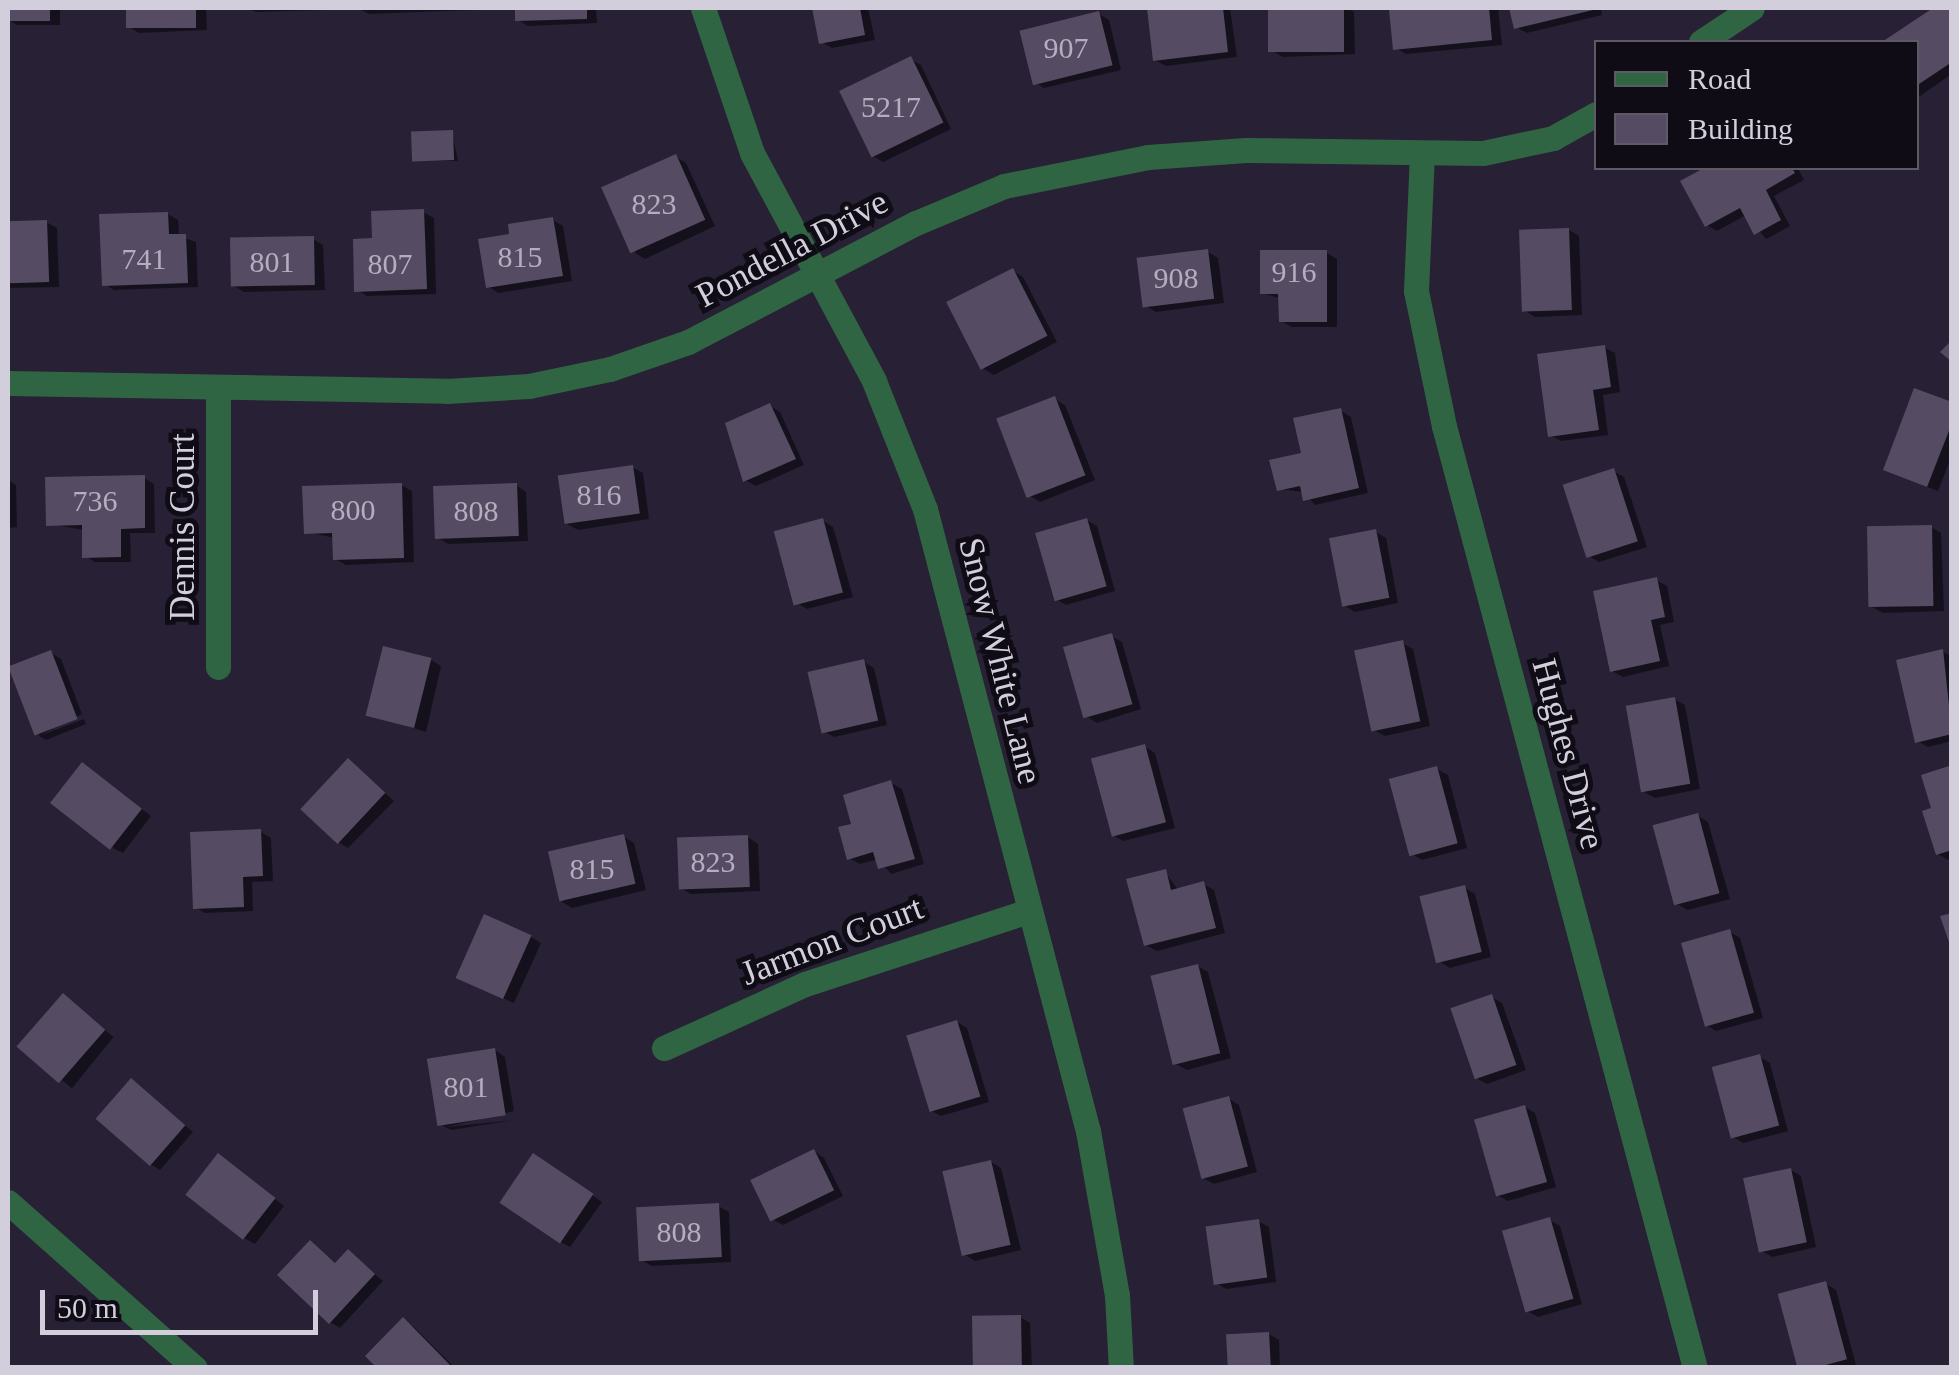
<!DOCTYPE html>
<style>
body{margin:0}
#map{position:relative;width:1959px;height:1375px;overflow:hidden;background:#282035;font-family:"Times New Roman",serif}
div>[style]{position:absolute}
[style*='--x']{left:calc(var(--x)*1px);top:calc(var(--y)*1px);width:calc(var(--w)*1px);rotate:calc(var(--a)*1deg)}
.shadow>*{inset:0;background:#0007;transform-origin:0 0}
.building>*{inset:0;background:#554c64;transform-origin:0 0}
.street>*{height:25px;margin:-12.5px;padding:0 12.5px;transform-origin:12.5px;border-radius:12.5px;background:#2f6542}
span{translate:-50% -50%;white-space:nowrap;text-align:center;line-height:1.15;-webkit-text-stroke:10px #0f0c15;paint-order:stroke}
.number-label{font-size:30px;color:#b4aebe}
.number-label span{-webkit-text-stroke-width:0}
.street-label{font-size:35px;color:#d3cedc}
.frame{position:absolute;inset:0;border:10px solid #d3cedc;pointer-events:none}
.legend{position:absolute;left:1594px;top:40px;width:325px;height:130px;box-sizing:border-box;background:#0f0c15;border:2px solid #5d5a65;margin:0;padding:12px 18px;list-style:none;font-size:30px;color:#d3cedc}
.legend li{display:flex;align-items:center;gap:20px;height:50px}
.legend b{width:50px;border:2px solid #5d5a65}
.scale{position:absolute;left:40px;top:1290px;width:278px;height:45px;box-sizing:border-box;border:5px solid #d3cedc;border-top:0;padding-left:12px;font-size:30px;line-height:35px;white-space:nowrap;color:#d3cedc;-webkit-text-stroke:8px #0f0c15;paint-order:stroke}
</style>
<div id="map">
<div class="shadow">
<i style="clip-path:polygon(8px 8px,60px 8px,60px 25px,17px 25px,8px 20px)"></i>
<i style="clip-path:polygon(128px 8px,206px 8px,207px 30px,139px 33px,129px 27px)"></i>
<i style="clip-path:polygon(248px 8px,323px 8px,323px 10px,256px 12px)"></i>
<i style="clip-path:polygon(358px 8px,474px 8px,474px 10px,369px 14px)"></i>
<i style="clip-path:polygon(517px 8px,596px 8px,597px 23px,528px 26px,518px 20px)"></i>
<i style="clip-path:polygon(815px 8px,868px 8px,875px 40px,832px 48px,822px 42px)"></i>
<i style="clip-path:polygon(1230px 8px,1237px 57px,1166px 66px,1155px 60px,1149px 10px)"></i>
<i style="clip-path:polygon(1271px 8px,1346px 8px,1354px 12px,1355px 54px,1283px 57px,1272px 51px)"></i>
<i style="clip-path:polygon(1417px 8px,1498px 8px,1502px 45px,1406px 54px,1396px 48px)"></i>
<i style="clip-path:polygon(1512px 8px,1601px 8px,1602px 15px,1527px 33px,1516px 27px)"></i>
<i style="clip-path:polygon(1937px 8px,1952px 8px,1952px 74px,1917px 98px,1916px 42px,1886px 42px)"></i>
<i style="clip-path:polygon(1099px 14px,1109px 20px,1121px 70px,1044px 88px,1034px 82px)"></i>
<i style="clip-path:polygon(910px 59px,921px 65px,951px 129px,883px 162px,873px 156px)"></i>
<i style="clip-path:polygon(452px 132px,458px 161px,415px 160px)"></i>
<i style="clip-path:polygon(676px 157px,686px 163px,715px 226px,645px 259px,635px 253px)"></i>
<i style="clip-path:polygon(1710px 168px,1798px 168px,1804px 180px,1774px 196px,1790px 226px,1766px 239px,1746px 215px,1717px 231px,1707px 225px,1683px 182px)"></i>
<i style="clip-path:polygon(423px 212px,434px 218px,436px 294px,367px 296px,357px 290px,374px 241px)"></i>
<i style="clip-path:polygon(168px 214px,178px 220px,179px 236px,196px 242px,198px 287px,114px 290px,104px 284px)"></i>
<i style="clip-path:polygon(553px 220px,563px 226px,572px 281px,498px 293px,488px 286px,512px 236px)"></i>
<i style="clip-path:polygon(46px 222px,57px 228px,59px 287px,9px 288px,8px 224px)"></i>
<i style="clip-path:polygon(1569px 230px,1579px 236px,1582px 315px,1535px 317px,1525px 311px)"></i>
<i style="clip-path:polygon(313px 239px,323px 245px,325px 290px,244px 292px,234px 286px)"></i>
<i style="clip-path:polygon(1208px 252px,1218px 258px,1224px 303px,1156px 312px,1146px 306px)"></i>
<i style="clip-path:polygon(1327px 253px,1337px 259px,1337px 327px,1292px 327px,1281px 321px,1281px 299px,1263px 293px)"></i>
<i style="clip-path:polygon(1013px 271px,1023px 277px,1057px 342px,994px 375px,984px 369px)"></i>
<i style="clip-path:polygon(1604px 347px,1615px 353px,1620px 392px,1603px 395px,1608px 435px,1561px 441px,1550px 435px)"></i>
<i style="clip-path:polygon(1055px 399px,1065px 405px,1095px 480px,1040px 502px,1030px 496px)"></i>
<i style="clip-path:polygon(1952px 404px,1952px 455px,1938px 491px,1896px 475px)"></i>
<i style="clip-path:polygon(770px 406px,780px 412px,804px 465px,756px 486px,745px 480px)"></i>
<i style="clip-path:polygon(1341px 411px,1351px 417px,1368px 493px,1315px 505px,1304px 492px,1279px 489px)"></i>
<i style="clip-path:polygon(632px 467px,643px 473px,649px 519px,578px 530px,567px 524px)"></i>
<i style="clip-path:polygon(1613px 471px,1624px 477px,1647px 547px,1599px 562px,1589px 556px)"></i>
<i style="clip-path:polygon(144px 478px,154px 484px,155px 533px,130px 533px,131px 562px,95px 562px,85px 556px,84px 530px,49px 524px)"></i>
<i style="clip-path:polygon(8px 480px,16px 485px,17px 527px,8px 528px)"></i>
<i style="clip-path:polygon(401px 485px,412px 491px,414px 562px,346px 565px,335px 559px,335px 538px,306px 532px)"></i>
<i style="clip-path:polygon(516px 485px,526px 492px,528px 541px,448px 544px,438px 538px)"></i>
<i style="clip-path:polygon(1087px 520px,1097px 526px,1115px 591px,1066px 605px,1056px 599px)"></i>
<i style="clip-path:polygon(823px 521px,833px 527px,853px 597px,807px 609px,797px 603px)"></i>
<i style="clip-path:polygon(1931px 527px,1941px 533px,1944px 611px,1883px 613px,1872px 607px)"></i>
<i style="clip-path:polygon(1376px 532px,1386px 538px,1398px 603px,1355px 612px,1345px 606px)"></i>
<i style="clip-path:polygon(1656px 580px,1667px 586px,1674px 622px,1660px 625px,1669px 666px,1623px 677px,1612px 671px)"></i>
<i style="clip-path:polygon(1111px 636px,1122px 642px,1141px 709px,1097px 723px,1087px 717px)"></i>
<i style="clip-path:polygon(1402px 643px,1413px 649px,1430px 726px,1385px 736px,1374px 730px)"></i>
<i style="clip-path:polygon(1943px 652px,1952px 656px,1952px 741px,1928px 747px,1917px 741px)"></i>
<i style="clip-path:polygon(51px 653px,61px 659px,82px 714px,39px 736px)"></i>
<i style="clip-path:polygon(431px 660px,441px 666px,426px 732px,370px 714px)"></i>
<i style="clip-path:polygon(864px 662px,874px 668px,887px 725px,834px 737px,823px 731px)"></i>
<i style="clip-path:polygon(1674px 699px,1685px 705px,1700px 789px,1655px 798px,1644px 792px)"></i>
<i style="clip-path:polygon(84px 719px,86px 724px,46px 740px,39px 736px)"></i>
<i style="clip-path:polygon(1145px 747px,1155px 753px,1175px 828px,1123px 841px,1113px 835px)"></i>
<i style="clip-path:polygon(349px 761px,394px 801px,348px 848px,338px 842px)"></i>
<i style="clip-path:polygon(1952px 768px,1952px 859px,1948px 860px,1938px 854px,1934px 810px)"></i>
<i style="clip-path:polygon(1437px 769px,1448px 775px,1467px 848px,1422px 860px,1412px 854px)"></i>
<i style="clip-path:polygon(93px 772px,151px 816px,123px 853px,113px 848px)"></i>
<i style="clip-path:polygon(891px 783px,902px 789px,924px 864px,891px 874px,878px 859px,860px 864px,849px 858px,854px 826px)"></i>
<i style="clip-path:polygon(1698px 816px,1708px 822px,1730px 899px,1688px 910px,1677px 904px)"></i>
<i style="clip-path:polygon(261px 832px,271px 838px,273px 881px,252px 882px,253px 911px,205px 913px,195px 907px)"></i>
<i style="clip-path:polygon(624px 837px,634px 843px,646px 890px,572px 908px,562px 902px)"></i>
<i style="clip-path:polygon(748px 837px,758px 844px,760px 891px,691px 894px,681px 888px)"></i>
<i style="clip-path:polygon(1165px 872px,1179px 891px,1203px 884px,1214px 890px,1225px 933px,1157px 951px,1146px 945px)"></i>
<i style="clip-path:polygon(1465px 888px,1475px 894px,1491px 957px,1450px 968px,1440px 962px)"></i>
<i style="clip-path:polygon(1730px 932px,1740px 938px,1763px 1018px,1716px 1031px,1706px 1025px)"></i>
<i style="clip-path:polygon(531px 937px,541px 943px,514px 1003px,468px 983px)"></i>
<i style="clip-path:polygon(1198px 966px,1208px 972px,1231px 1058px,1187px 1070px,1176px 1064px)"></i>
<i style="left:63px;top:996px;width:65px;height:66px;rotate:39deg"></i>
<i style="clip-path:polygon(1492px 997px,1502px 1003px,1526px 1070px,1487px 1084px,1476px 1078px)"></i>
<i style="clip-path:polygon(957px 1022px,967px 1028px,989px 1102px,941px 1116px,930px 1110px)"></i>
<i style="clip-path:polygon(495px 1050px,505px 1057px,514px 1111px,446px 1127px,515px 1120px,451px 1130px,440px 1124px)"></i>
<i style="clip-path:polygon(1760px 1057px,1770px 1063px,1788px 1131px,1743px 1143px,1733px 1137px)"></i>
<i style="clip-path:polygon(132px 1081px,193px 1132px,160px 1170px,150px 1164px)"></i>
<i style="clip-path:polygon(1229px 1099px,1239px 1105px,1257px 1172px,1214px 1184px,1203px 1178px)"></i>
<i style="clip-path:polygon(1525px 1107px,1535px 1113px,1556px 1187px,1508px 1201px,1497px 1195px)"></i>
<i style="clip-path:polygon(814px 1151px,824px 1158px,843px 1196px,783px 1225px,772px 1219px)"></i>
<i style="clip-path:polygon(229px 1162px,284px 1206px,255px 1244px,244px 1238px)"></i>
<i style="clip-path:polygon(544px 1162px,602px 1202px,570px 1247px,560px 1242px)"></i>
<i style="clip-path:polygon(991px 1162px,1001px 1168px,1021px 1250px,975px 1261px,965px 1255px)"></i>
<i style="clip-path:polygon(1791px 1170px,1801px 1176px,1816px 1247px,1772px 1257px,1762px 1251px)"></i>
<i style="clip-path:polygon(718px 1206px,729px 1212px,731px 1262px,652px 1266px,641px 1260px)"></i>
<i style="clip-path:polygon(1549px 1220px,1560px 1226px,1582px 1304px,1538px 1317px,1527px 1311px)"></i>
<i style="clip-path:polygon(1258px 1221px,1269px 1227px,1276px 1282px,1226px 1289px,1216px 1283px)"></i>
<i style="clip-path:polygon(311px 1243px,337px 1264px,348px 1252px,383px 1281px,340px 1328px,330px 1322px)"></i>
<i style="clip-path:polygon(1826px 1284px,1836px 1290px,1856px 1365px,1800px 1368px)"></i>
<i style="clip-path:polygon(1020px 1317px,1030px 1323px,1032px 1368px,976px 1368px)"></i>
<i style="clip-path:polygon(404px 1321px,414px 1327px,455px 1368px,380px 1368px)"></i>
<i style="clip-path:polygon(1269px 1334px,1279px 1340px,1280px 1368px,1230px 1368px)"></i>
</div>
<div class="building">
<i style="left:8px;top:8px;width:42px;height:13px"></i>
<i style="left:126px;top:8px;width:70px;height:20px"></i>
<i style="clip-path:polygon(515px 8px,587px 8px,587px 19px,515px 21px)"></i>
<i style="clip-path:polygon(812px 8px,860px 8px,865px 35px,819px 44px)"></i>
<i style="clip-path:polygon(1147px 8px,1223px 8px,1228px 52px,1153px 61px)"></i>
<i style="left:1268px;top:8px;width:76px;height:44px"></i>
<i style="clip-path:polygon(1489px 8px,1492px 40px,1393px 50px,1389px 9px)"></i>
<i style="clip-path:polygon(1509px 8px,1597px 8px,1597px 9px,1514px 29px)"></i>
<i style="clip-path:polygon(1933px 8px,1952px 8px,1952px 62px,1916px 86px,1916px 42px,1882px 42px)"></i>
<i style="left:1099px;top:11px;width:56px;height:82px;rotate:76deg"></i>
<i style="left:911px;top:56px;width:74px;height:80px;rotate:64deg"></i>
<i style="left:453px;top:130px;width:30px;height:42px;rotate:88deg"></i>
<i style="left:676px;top:154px;width:72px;height:82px;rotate:66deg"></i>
<i style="clip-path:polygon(1704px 168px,1792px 168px,1795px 173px,1766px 190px,1781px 220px,1754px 235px,1740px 208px,1705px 227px,1680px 181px)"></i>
<i style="clip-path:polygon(424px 209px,427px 289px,354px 292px,353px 239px,372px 238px,371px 211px)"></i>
<i style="clip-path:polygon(168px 212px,169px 234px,186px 234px,188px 283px,102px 286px,99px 214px)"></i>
<i style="clip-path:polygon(553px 217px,563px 276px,486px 288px,478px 239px,509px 234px,508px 224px)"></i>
<i style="left:47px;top:220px;width:62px;height:39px;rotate:88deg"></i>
<i style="left:1569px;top:228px;width:82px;height:50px;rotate:88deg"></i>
<i style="left:314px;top:236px;width:49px;height:84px;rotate:89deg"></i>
<i style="left:1208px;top:249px;width:50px;height:72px;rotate:83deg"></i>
<i style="clip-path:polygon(1260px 250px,1327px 250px,1327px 322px,1279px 322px,1278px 294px,1260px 294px)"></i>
<i style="left:1013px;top:268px;width:76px;height:75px;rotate:63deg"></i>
<i style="clip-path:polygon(1952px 340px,1952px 362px,1940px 352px)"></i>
<i style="clip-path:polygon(1605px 345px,1611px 387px,1593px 390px,1599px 430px,1548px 437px,1537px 354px)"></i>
<i style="clip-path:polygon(1914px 388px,1952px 402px,1952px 423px,1927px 487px,1883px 470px)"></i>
<i style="left:1055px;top:396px;width:85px;height:63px;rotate:69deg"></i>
<i style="clip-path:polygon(770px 403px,796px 459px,743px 482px,725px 423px)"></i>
<i style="clip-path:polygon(1341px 408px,1359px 488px,1303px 501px,1300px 486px,1277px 491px,1269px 460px,1301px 453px,1293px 418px)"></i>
<i style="left:633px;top:465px;width:49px;height:76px;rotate:82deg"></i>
<i style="left:1614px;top:468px;width:77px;height:54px;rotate:72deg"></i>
<i style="clip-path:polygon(145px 475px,145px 528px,121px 529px,121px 557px,82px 558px,82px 525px,46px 526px,45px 477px)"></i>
<i style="clip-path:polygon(402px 483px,404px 558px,333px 560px,332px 533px,304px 534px,302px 486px)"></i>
<i style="left:517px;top:483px;width:53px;height:84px;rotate:88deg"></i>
<i style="left:823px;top:518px;width:77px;height:51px;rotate:75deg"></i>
<i style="left:1087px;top:518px;width:71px;height:54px;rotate:74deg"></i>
<i style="left:1932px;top:525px;width:81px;height:65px;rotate:89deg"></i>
<i style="left:1376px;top:529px;width:70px;height:48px;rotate:79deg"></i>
<i style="clip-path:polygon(1657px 577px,1665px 617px,1651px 620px,1660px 661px,1610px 672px,1593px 591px)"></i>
<i style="left:1112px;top:633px;width:74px;height:51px;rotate:74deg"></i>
<i style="left:1403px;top:640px;width:83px;height:50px;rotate:78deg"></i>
<i style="left:383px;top:646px;width:50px;height:72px;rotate:14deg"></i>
<i style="clip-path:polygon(1943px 649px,1952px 734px,1915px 743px,1896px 660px)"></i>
<i style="left:51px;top:650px;width:74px;height:46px;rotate:69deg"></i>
<i style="left:864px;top:659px;width:63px;height:58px;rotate:77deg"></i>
<i style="left:1675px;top:697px;width:88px;height:50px;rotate:80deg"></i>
<i style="left:1145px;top:744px;width:81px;height:56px;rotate:75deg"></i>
<i style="left:348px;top:758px;width:51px;height:70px;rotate:43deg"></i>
<i style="left:82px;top:762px;width:76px;height:52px;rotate:38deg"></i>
<i style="clip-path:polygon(1952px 765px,1952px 850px,1936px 855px,1922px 811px,1931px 808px,1921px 775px)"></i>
<i style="left:1437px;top:766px;width:80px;height:50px;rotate:75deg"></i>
<i style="clip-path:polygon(891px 780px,915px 859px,878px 869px,873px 852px,847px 860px,838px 827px,851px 824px,843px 795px)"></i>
<i style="left:1698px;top:813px;width:83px;height:47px;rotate:75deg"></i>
<i style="clip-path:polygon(261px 829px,263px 876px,243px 877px,244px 907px,193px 909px,190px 832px)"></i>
<i style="left:624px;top:834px;width:51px;height:78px;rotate:77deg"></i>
<i style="left:748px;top:835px;width:52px;height:71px;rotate:88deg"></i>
<i style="clip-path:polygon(1166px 869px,1171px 890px,1204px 881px,1216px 928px,1144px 946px,1126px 879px)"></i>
<i style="left:1465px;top:885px;width:69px;height:47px;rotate:76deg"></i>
<i style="clip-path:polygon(1952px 913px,1952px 948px,1951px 948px,1940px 916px)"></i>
<i style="left:484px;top:914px;width:52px;height:70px;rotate:24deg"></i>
<i style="left:1730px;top:929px;width:87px;height:51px;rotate:74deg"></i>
<i style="left:1198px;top:964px;width:92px;height:49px;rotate:76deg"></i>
<i style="left:63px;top:993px;width:56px;height:71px;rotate:41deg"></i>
<i style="left:1492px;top:994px;width:75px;height:44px;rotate:71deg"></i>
<i style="left:957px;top:1020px;width:80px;height:53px;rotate:73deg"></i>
<i style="left:495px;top:1048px;width:68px;height:69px;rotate:81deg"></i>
<i style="left:1760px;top:1054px;width:74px;height:50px;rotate:75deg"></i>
<i style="left:131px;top:1078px;width:72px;height:54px;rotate:41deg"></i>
<i style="left:1229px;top:1096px;width:73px;height:48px;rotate:75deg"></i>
<i style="left:1525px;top:1105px;width:80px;height:53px;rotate:74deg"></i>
<i style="left:814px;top:1149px;width:46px;height:71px;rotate:64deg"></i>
<i style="left:218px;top:1153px;width:73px;height:53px;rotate:38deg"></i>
<i style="left:533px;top:1153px;width:73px;height:60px;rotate:34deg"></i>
<i style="left:991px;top:1160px;width:87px;height:50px;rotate:77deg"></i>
<i style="left:1791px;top:1168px;width:76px;height:49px;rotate:78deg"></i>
<i style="left:719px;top:1203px;width:54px;height:83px;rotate:87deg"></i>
<i style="left:1550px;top:1217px;width:85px;height:50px;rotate:74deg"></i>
<i style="left:1259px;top:1219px;width:59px;height:54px;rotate:82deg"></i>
<i style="clip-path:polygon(310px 1240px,335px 1263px,348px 1249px,375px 1274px,329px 1324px,277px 1275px)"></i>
<i style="left:1826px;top:1281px;width:81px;height:50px;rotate:75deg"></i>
<i style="left:1021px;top:1315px;width:53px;height:49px;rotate:89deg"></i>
<i style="clip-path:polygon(403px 1317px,453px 1368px,377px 1368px,365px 1356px)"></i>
<i style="left:1269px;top:1332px;width:36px;height:43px;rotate:87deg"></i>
</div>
<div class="street">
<i style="--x:703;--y:8;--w:153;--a:71.3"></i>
<i style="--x:752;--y:153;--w:259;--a:61.8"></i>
<i style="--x:874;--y:381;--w:138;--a:68.3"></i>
<i style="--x:925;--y:509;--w:643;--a:75.32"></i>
<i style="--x:1088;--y:1131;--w:167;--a:80"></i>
<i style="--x:1117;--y:1295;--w:73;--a:86.9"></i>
<i style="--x:1701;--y:42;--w:61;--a:-33.7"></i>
<i style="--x:1422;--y:153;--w:138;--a:92.5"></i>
<i style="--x:1416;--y:291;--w:138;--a:78.3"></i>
<i style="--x:1444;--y:426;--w:975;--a:75.08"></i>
<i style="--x:8;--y:383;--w:438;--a:1"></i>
<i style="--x:446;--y:391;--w:83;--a:-3.4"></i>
<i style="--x:529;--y:386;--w:83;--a:-11.9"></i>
<i style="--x:610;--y:369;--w:83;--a:-19.1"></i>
<i style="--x:688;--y:342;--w:257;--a:-27.6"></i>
<i style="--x:916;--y:223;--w:95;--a:-22.8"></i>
<i style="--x:1004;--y:186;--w:147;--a:-11.4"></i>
<i style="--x:1148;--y:157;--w:98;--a:-4.1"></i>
<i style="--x:1246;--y:150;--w:237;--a:0.7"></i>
<i style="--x:1483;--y:153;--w:72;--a:-12.1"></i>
<i style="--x:1553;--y:138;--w:49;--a:-29.2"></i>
<i style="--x:218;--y:667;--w:280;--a:-90"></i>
<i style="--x:664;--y:1048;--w:155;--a:-24.4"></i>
<i style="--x:805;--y:984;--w:236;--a:-18.1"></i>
<i style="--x:8;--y:1202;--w:250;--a:41.6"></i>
</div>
<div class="number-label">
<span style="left:1066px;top:48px">907</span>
<span style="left:891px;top:107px">5217</span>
<span style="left:654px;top:204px">823</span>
<span style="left:520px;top:257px">815</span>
<span style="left:144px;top:259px">741</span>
<span style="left:272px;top:262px">801</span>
<span style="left:390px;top:264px">807</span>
<span style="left:1294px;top:272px">916</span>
<span style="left:1176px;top:278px">908</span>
<span style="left:599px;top:495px">816</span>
<span style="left:95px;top:501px">736</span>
<span style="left:353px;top:510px">800</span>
<span style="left:476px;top:511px">808</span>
<span style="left:713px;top:862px">823</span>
<span style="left:592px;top:869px">815</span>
<span style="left:466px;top:1087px">801</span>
<span style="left:679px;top:1232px">808</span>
</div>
<div class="street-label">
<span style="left:792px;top:249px;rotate:-28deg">Pondella Drive</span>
<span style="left:183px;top:527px;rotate:-90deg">Dennis Court</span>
<span style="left:1000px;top:661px;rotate:76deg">Snow White Lane</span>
<span style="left:1568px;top:754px;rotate:75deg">Hughes Drive</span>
<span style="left:832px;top:941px;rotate:-21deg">Jarmon Court</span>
</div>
<div class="frame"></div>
<ul class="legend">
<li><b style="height:12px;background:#2f6542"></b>Road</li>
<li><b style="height:28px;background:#554c64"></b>Building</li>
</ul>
<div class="scale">50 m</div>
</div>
